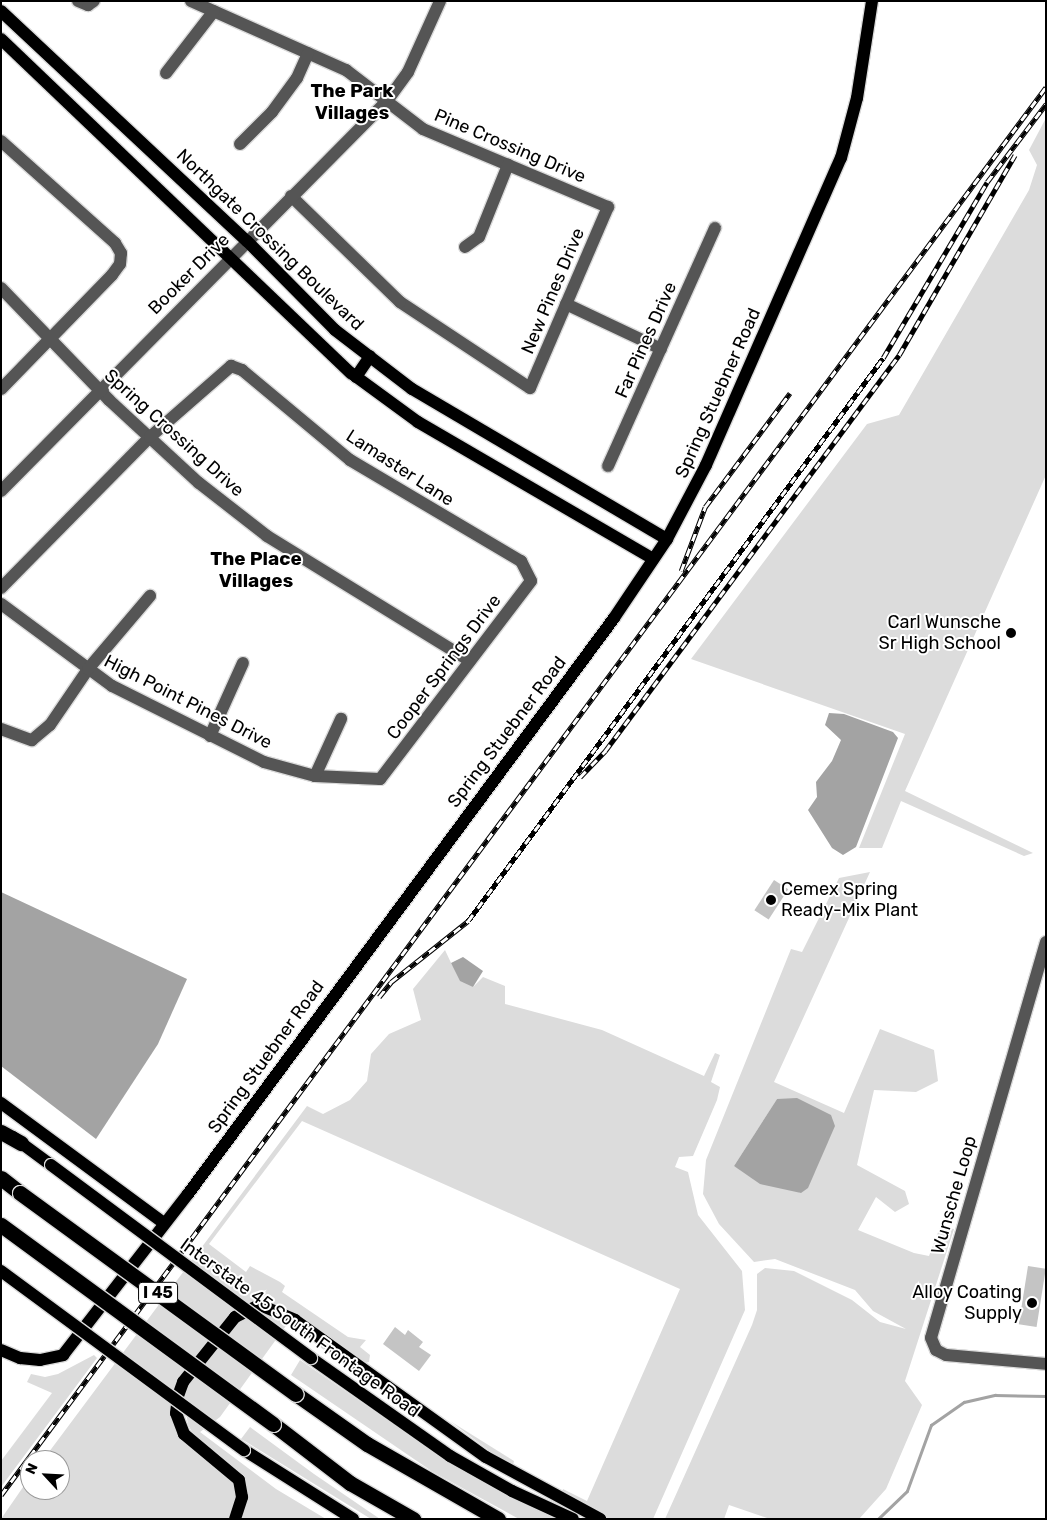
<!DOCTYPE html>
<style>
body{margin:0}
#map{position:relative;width:1047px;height:1520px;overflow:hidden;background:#fff;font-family:Rubik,sans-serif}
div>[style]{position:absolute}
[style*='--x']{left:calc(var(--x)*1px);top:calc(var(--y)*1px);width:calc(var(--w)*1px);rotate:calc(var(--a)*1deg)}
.green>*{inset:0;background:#dcdcdc}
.water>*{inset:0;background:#a3a3a3}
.stream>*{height:2.5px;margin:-1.25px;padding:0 1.25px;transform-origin:1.25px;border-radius:1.25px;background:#a3a3a3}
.building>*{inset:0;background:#c4c4c4;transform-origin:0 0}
.roads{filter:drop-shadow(1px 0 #dbdbdb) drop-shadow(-1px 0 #dbdbdb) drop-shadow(0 1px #dbdbdb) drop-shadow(0 -1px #dbdbdb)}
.minor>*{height:12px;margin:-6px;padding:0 6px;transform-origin:6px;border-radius:6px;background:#555}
.major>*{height:12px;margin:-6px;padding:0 6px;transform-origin:6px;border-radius:6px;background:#000}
.highway>*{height:15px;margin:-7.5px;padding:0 7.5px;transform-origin:7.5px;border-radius:7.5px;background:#000}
.rail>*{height:4.5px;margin-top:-2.25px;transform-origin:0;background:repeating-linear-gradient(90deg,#fff 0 8px,#000 0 16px);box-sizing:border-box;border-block:1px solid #000}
.bridges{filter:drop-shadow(1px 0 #dbdbdb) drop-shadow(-1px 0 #dbdbdb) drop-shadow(0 1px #dbdbdb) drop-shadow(0 -1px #dbdbdb)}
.major-bridge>*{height:12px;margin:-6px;padding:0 6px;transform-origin:6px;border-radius:6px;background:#000}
.highway-bridge>*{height:15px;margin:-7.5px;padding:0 7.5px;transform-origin:7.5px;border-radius:7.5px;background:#000}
.dots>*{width:14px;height:14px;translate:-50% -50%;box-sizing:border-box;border:2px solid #fff;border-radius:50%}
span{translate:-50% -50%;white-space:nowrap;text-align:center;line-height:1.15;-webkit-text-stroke:4px #fff;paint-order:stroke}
.shield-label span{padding:1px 4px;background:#fff;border:1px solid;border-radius:4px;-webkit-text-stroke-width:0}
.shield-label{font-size:16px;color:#000;font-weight:700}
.street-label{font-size:18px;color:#000}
.poi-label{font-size:18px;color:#000}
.right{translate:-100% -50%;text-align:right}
.left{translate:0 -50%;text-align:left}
.neighbourhood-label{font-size:19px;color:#000;font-weight:700}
.frame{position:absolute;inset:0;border:2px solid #000;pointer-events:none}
.north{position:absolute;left:20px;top:1450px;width:50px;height:50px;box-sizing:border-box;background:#fff;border:1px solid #999;border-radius:50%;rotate:295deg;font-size:14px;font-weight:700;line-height:20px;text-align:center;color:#000}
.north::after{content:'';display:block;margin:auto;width:18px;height:22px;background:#000;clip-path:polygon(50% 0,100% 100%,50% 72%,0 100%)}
</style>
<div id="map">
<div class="green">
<i style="clip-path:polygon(1046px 118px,1046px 475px,905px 791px,1033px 853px,1024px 856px,901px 801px,882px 848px,859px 848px,905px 734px,691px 659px,867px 424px,899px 415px,1029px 190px,1037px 165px,1029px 150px)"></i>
<i style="clip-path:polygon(evenodd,870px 872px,774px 1082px,844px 1113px,880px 1029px,934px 1050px,938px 1081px,916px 1092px,874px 1090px,857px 1165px,905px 1191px,909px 1204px,895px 1212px,876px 1197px,858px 1230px,914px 1253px,929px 1256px,940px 1227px,954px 1229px,905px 1381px,922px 1405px,886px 1489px,859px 1519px,770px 1519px,729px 1505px,724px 1519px,665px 1519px,752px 1325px,757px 1310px,757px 1274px,765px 1268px,794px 1271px,852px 1300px,880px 1322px,906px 1329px,873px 1311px,855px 1290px,775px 1259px,754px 1262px,719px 1224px,703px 1194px,706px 1160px,791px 949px,802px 952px,839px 878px,870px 872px,777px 1099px,801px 1193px,734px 1166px,777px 1099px)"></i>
<i style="clip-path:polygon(445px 950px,452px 965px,473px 987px,483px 977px,505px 986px,505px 1004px,602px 1030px,704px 1076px,715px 1053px,720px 1055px,711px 1082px,720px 1087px,717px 1100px,693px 1156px,679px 1157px,675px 1167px,688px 1172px,698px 1215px,742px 1271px,745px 1310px,653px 1519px,607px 1519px,562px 1492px,563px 1489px,587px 1501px,680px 1289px,302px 1121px,209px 1244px,246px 1272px,250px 1266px,280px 1282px,285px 1286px,282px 1292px,348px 1337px,366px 1340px,360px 1347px,370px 1355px,369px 1362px,359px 1364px,284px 1307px,266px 1301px,251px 1301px,227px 1316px,180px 1380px,172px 1413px,229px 1474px,237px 1490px,229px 1519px,1px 1519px,30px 1477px,30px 1490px,60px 1490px,60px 1460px,43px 1460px,307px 1106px,323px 1114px,350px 1100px,367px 1081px,371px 1054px,389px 1034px,421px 1020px,413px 989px)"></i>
<i style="clip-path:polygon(265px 1311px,288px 1323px,220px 1417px,200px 1432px,276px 1489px,326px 1519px,240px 1519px,248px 1499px,244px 1476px,194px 1435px,188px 1425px,184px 1397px,189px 1385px,236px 1321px)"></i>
<i style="clip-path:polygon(94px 1355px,97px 1358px,1px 1487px,1px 1461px,52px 1393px,27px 1382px,31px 1374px,45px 1377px,58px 1374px)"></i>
<i style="clip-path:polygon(300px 1360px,444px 1459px,555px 1519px,519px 1519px,433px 1472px,291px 1375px)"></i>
<i style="clip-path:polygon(450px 1421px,514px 1461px,513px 1465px,511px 1467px)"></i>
<i style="clip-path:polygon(250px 1427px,314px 1474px,380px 1519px,371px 1519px,248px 1443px,241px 1439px)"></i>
</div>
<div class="water">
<i style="clip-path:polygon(829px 713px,844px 714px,893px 732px,898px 738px,856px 847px,843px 855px,832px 848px,808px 810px,817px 797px,816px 782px,832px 761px,841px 740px,825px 725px)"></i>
<i style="clip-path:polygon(1px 892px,187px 979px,158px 1044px,96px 1139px,1px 1066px)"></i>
<i style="clip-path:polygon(463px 957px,483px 971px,473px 987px,460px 981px,451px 963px)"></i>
<i style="clip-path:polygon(797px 1098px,831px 1115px,835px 1126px,808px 1188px,801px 1193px,760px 1184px,734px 1166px,777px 1099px)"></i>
</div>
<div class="stream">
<i style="--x:878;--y:1519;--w:40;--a:-44"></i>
<i style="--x:907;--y:1491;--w:70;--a:-70"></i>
<i style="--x:931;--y:1425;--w:40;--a:-34.9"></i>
<i style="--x:964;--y:1402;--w:32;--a:-13"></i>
<i style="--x:995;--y:1395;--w:51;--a:1.1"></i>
</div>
<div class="building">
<i style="left:774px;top:880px;width:17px;height:36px;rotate:33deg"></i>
<i style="left:1028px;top:1266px;width:18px;height:59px;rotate:9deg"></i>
<i style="clip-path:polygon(395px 1327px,405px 1335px,408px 1330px,423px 1342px,419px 1347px,431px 1355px,419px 1371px,383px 1344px)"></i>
</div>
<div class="roads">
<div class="minor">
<i style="--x:78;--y:1;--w:11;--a:22"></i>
<i style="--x:88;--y:5;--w:7;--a:-34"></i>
<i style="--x:191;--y:1;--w:170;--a:24"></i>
<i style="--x:346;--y:70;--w:97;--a:37.5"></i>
<i style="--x:423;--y:129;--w:201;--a:22.9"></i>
<i style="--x:608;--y:207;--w:197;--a:113.3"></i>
<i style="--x:530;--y:388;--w:156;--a:-146.5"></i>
<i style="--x:400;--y:302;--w:152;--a:-135.8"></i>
<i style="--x:166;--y:73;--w:78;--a:-52.3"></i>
<i style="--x:1;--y:141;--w:153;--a:41.8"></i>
<i style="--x:115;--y:243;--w:12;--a:59"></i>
<i style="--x:121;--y:253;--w:11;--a:95"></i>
<i style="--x:120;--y:264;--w:14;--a:126"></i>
<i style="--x:112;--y:275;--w:159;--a:134.2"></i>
<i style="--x:240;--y:144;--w:45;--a:-45"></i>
<i style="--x:272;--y:112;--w:42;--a:-53.7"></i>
<i style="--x:297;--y:78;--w:27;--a:-66"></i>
<i style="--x:465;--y:247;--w:17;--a:-36"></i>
<i style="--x:479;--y:237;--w:78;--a:-68.1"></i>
<i style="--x:1;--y:288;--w:156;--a:46"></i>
<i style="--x:109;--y:400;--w:122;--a:42.7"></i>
<i style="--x:199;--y:483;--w:86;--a:37.9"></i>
<i style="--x:267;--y:536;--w:238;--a:31.6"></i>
<i style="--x:566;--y:304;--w:105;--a:25.3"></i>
<i style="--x:608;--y:466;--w:261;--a:-65.8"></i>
<i style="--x:1;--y:491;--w:549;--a:-45.3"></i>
<i style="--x:387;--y:101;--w:36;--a:-54"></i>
<i style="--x:408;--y:72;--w:78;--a:-65.7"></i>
<i style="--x:1;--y:588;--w:212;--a:-45.4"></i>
<i style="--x:150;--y:437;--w:108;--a:-41.2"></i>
<i style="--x:231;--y:366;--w:12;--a:20"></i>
<i style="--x:242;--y:370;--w:141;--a:39.8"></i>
<i style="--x:350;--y:460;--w:199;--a:30.6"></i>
<i style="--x:521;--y:561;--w:22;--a:63"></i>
<i style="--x:531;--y:581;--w:249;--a:127.3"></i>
<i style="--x:380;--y:779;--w:65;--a:-177.4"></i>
<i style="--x:315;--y:776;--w:53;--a:-164.6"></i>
<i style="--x:264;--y:762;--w:170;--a:-153.4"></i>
<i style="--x:112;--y:686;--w:138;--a:-143.5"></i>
<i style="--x:1;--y:729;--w:33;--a:20"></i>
<i style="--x:32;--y:740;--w:23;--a:-40"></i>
<i style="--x:50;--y:725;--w:68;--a:-55.8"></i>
<i style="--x:88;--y:669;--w:96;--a:-49.7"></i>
<i style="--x:210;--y:736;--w:80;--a:-65.7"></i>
<i style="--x:315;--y:776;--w:63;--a:-65.5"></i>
<i style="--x:1046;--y:942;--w:412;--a:106.2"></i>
<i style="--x:931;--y:1338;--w:13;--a:67"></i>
<i style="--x:936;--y:1350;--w:11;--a:27"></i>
<i style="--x:946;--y:1355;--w:100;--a:5.1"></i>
</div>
<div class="major">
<i style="--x:1;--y:11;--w:337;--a:43.1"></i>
<i style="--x:247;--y:241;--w:125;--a:45.3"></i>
<i style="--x:335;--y:330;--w:97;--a:37.5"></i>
<i style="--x:412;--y:389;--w:296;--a:30.5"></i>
<i style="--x:1;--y:39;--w:484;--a:43.7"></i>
<i style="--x:351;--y:373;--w:83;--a:36.2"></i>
<i style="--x:418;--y:422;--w:272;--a:30.2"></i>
<i style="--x:356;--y:377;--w:25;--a:-56"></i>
<i style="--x:1;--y:1103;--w:202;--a:36.4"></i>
<i style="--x:13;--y:1137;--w:47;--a:36.4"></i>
<i style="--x:1;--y:1350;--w:21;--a:23"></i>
<i style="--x:20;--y:1358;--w:20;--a:6"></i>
<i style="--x:40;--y:1360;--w:24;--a:-12"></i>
<i style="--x:63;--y:1355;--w:204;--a:-52.2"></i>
<i style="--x:188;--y:1194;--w:716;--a:-53.51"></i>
<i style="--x:614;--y:618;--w:95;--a:-56.1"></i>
<i style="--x:667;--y:539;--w:84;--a:-62.2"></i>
<i style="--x:706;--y:465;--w:335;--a:-66.3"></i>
<i style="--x:841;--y:158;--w:62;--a:-75.1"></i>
<i style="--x:857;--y:98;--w:98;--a:-81.2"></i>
<i style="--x:311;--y:1358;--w:170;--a:35.2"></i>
<i style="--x:450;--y:1456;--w:71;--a:29.4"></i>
<i style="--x:512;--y:1491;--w:67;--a:24.7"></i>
<i style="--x:244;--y:1450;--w:129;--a:32.3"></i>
<i style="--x:235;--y:1519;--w:23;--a:-72"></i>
<i style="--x:242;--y:1497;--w:17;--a:-100"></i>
<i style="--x:239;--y:1480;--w:72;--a:-140.1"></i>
<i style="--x:184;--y:1434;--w:22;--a:-111"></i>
<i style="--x:176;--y:1413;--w:17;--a:-83"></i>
<i style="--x:178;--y:1396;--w:15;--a:-70"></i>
<i style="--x:183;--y:1382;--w:83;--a:-51.3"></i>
<i style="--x:235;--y:1317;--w:28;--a:-26"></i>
<i style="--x:260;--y:1305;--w:38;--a:23"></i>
<i style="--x:295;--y:1320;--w:235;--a:35.7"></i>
<i style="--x:486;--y:1457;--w:130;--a:28.5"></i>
</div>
<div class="highway">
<i style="--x:1;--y:1132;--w:23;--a:29"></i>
<i style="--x:1;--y:1178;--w:24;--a:38"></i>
<i style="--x:296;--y:1394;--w:87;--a:35.2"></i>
<i style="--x:367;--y:1444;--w:151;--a:29.8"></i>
<i style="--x:273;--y:1424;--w:97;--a:37.5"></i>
<i style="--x:350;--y:1483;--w:73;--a:29.7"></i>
</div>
</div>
<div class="rail">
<i style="--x:681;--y:571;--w:68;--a:-69.4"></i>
<i style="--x:705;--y:507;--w:142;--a:-53.3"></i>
<i style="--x:580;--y:777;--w:36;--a:-46"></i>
<i style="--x:605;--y:751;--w:493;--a:-53.4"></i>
<i style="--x:899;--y:355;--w:231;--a:-59.9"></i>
<i style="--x:379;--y:997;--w:19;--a:-51"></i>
<i style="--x:391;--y:982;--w:98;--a:-38.4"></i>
<i style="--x:468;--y:921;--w:699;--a:-53.61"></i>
<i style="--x:883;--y:358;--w:204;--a:-59.4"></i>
<i style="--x:987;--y:182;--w:98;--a:-52.9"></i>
<i style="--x:1;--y:1495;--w:1753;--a:-53.42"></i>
</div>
<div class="bridges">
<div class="major-bridge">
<i style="--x:51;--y:1165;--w:324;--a:36.6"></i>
<i style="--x:1;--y:1271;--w:302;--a:36.4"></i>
</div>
<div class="highway-bridge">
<i style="--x:20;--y:1193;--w:341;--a:36.1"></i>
<i style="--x:1;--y:1225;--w:337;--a:36.2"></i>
</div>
</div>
<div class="dots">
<i style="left:1011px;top:633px;background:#000"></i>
<i style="left:771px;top:900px;background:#000"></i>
<i style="left:1032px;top:1303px;background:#000"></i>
</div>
<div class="shield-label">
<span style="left:158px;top:1293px">I 45</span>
</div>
<div class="street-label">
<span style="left:510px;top:146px;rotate:23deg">Pine Crossing Drive</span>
<span style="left:270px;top:240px;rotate:44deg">Northgate Crossing Boulevard</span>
<span style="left:189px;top:274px;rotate:-45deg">Booker Drive</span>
<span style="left:553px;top:291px;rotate:-67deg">New Pines Drive</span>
<span style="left:646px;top:340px;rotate:-66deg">Far Pines Drive</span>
<span style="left:718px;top:393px;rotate:-66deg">Spring Stuebner Road</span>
<span style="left:174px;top:433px;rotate:42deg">Spring Crossing Drive</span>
<span style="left:400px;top:468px;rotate:33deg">Lamaster Lane</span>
<span style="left:444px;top:667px;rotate:-53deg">Cooper Springs Drive</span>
<span style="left:188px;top:702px;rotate:27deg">High Point Pines Drive</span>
<span style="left:507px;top:732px;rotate:-53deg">Spring Stuebner Road</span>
<span style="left:266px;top:1057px;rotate:-54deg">Spring Stuebner Road</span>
<span style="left:954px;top:1195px;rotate:-74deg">Wunsche Loop</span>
<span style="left:300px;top:1328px;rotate:36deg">Interstate 45 South Frontage Road</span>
</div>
<div class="poi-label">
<span class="right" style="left:1001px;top:633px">Carl Wunsche<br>Sr High School</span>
<span class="left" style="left:781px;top:900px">Cemex Spring<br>Ready-Mix Plant</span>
<span class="right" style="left:1022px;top:1303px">Alloy Coating<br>Supply</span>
</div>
<div class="neighbourhood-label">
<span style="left:352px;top:102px">The Park<br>Villages</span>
<span style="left:256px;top:570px">The Place<br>Villages</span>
</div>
<div class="frame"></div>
<div class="north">N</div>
</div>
